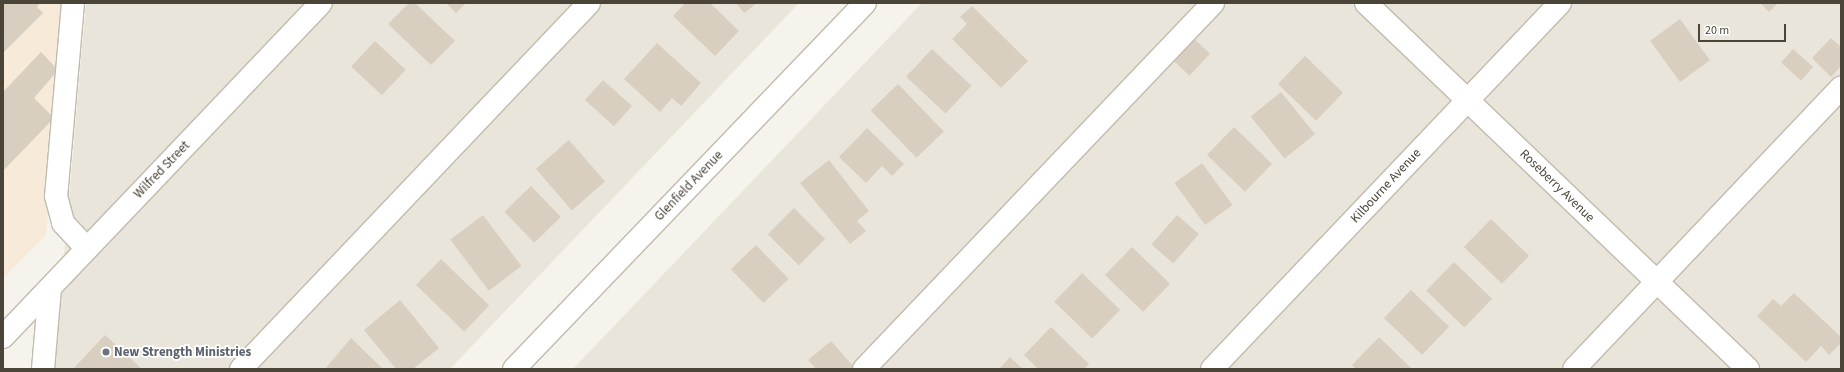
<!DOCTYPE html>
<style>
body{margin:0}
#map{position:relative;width:1844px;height:372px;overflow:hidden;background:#f6f3ec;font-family:"Source Sans 3",sans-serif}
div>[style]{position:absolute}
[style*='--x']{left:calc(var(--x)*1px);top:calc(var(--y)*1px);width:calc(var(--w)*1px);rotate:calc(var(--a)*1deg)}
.residential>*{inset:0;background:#eae5da}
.commercial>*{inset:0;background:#f7ead8}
.building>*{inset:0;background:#d8cfc1;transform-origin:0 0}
.roads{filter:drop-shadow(1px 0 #c2bbae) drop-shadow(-1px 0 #c2bbae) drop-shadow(0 1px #c2bbae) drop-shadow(0 -1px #c2bbae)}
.minor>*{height:22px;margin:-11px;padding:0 11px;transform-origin:11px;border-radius:11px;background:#fff}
.dots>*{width:11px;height:11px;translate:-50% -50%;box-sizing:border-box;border:2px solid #fff;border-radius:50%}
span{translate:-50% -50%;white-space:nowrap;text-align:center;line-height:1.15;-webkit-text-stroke:3.5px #fff;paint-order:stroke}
.street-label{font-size:13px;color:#4b4439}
.worship-label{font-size:13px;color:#5b616d;font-weight:700}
.left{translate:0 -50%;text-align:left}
.frame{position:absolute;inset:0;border:4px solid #4b4439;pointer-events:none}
.scale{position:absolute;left:1698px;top:24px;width:88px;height:18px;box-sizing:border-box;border:2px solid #4b4439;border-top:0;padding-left:5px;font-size:12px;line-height:14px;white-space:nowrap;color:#4b4439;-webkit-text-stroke:3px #fff;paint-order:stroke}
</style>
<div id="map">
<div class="residential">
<i style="clip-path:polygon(86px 3px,799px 3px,450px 369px,54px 369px)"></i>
<i style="clip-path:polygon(922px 3px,1841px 3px,1841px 369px,573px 369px)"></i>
</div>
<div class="commercial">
<i style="clip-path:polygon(3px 3px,66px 3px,46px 235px,3px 278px)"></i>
</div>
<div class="building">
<i style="clip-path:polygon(3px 3px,40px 3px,37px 7px,43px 13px,3px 53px)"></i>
<i style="clip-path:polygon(409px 3px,415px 3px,455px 41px,431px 65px,388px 24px)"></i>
<i style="clip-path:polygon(446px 3px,466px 3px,456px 13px)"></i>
<i style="clip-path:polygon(685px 3px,710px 3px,739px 31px,715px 56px,673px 16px)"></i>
<i style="clip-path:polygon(736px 3px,757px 3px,744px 13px)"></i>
<i style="clip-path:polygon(1760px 3px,1778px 3px,1769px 12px)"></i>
<i style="clip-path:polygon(972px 6px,1028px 61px,1001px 88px,952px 39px,967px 24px,960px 17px)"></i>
<i style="left:1680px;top:19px;width:51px;height:37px;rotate:54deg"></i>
<i style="left:1191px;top:36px;width:26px;height:30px;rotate:43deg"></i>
<i style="clip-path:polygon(1831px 38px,1841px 47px,1841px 66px,1831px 77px,1812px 58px)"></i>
<i style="left:375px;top:41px;width:42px;height:35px;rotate:43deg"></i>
<i style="clip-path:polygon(657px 43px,701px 83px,681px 106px,672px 98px,660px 112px,624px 79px)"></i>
<i style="left:932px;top:49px;width:54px;height:38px;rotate:43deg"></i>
<i style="left:1793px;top:49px;width:27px;height:18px;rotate:42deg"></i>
<i style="clip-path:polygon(41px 52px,58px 70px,34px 98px,54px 118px,3px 171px,3px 92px)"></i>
<i style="left:1305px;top:56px;width:53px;height:39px;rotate:44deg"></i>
<i style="left:603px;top:80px;width:39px;height:27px;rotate:42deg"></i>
<i style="left:898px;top:84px;width:66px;height:38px;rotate:46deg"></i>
<i style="left:1281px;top:92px;width:54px;height:39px;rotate:51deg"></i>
<i style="left:1234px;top:127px;width:53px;height:39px;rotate:44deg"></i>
<i style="clip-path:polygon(867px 128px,904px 164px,892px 176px,882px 166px,866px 183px,839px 157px)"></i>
<i style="left:569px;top:140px;width:55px;height:44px;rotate:49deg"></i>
<i style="clip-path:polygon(829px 160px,869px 211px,857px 221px,866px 231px,850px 244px,800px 183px)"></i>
<i style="left:1202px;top:163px;width:52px;height:34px;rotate:54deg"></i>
<i style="left:531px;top:186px;width:43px;height:37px;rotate:46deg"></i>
<i style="left:794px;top:208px;width:44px;height:37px;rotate:45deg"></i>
<i style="left:483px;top:215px;width:64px;height:41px;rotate:53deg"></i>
<i style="left:1177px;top:215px;width:29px;height:39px;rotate:41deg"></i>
<i style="left:1491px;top:219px;width:53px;height:39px;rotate:44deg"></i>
<i style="left:756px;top:245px;width:47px;height:35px;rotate:46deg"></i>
<i style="left:1132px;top:247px;width:53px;height:39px;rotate:44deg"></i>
<i style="left:441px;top:259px;width:67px;height:36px;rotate:44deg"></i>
<i style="left:1454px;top:262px;width:53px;height:40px;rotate:44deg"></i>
<i style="left:1082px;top:273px;width:53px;height:40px;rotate:44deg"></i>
<i style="left:1411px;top:290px;width:53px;height:39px;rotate:44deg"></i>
<i style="clip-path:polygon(1794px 293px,1841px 337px,1841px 343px,1829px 355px,1821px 346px,1806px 362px,1757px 316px,1773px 299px,1781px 306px)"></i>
<i style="clip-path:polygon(400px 300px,439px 348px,413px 369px,396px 369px,364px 330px)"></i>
<i style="clip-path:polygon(1051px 327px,1089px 364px,1084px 369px,1038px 369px,1024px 355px)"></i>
<i style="clip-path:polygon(105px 335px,142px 369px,73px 369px)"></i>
<i style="clip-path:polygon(1379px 337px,1412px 369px,1356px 369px,1352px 365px)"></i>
<i style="clip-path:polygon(351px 338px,383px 369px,325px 369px)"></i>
<i style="clip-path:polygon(831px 341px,854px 367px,852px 369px,816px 369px,808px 360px)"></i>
<i style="clip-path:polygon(1010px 357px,1023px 369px,999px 369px)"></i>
</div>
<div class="roads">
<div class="minor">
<i style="--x:73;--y:3;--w:194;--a:95"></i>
<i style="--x:56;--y:196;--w:28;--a:75"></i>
<i style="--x:63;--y:223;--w:35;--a:47"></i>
<i style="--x:1366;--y:3;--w:529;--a:43.77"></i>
<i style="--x:3;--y:337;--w:461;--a:-46.4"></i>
<i style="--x:43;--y:369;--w:81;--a:-85.1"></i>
<i style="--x:241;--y:369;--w:505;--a:-46.44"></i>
<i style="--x:514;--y:369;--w:507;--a:-46.2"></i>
<i style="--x:864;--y:369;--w:506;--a:-46.36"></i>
<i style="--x:1212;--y:369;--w:505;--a:-46.44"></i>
<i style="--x:1574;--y:369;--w:388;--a:-46.5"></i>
</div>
</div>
<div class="dots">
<i style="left:106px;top:352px;background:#6b7280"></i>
</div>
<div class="street-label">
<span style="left:162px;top:170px;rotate:-46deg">Wilfred Street</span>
<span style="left:689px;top:186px;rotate:-46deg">Glenfield Avenue</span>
<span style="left:1386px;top:186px;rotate:-47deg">Kilbourne Avenue</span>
<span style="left:1557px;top:186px;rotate:44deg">Roseberry Avenue</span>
</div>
<div class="worship-label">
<span class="left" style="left:114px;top:352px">New Strength Ministries</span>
</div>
<div class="frame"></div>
<div class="scale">20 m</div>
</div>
